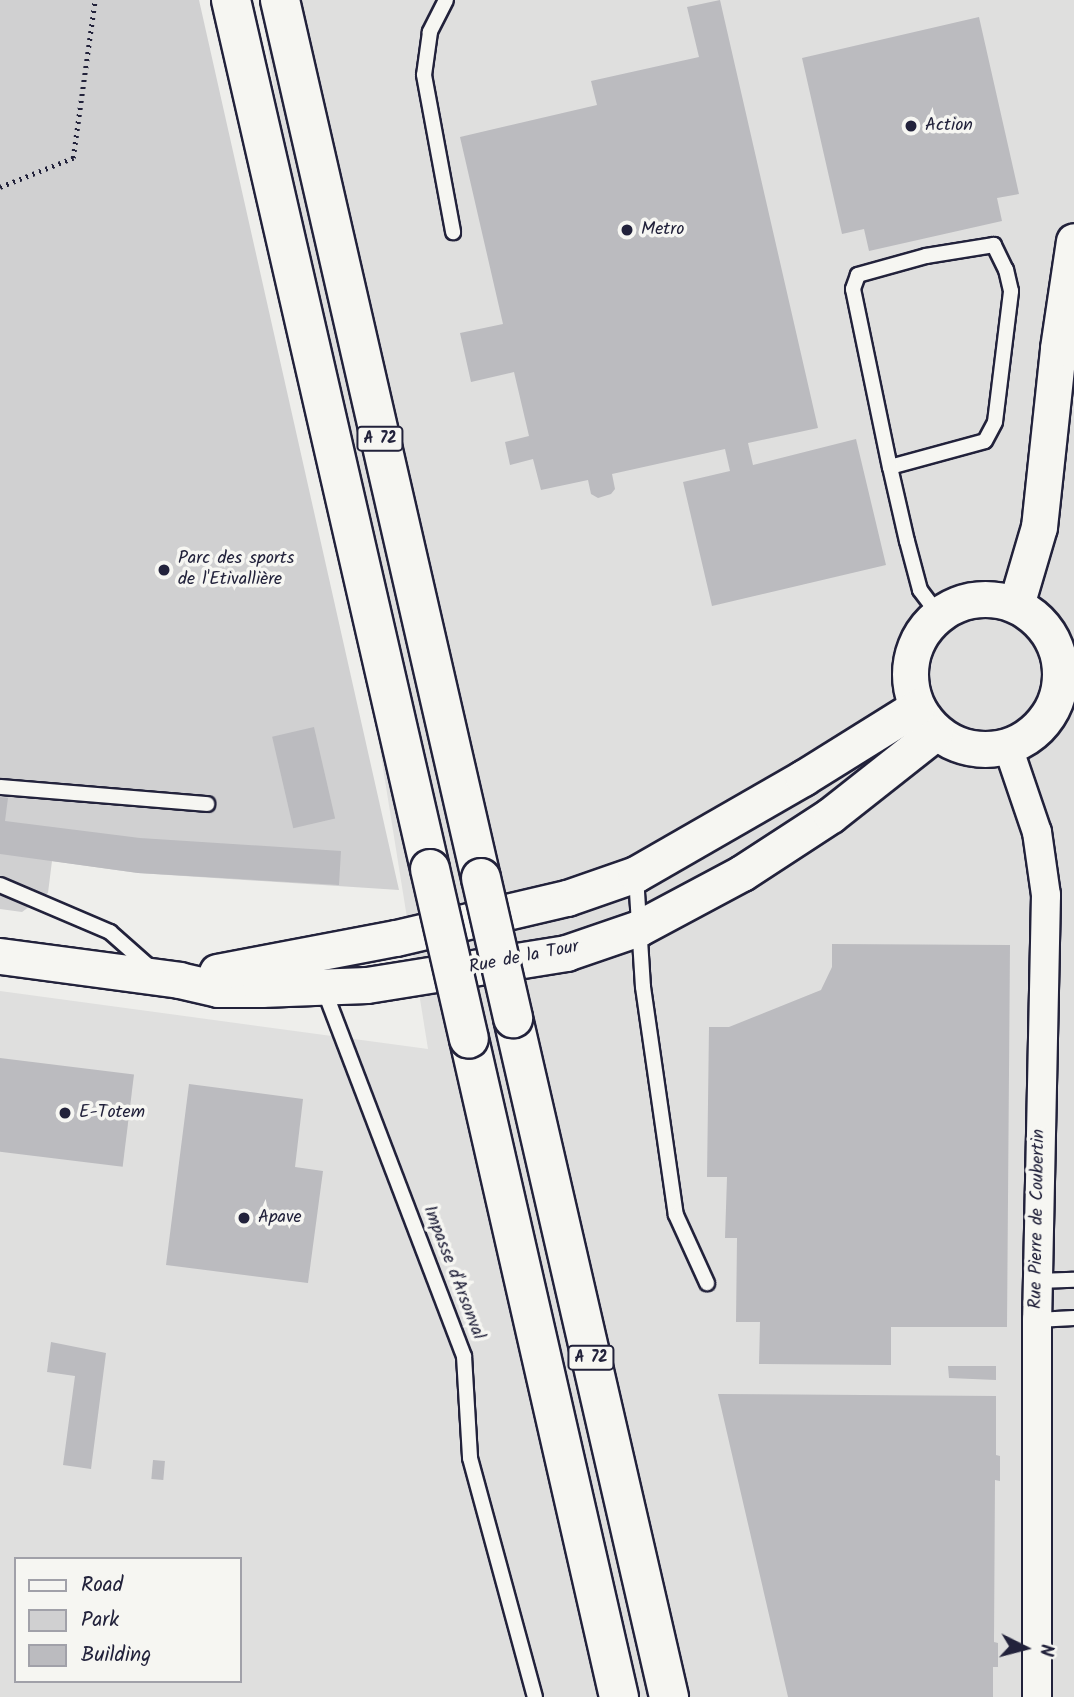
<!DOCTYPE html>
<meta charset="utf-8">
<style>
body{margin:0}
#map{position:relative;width:1074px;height:1697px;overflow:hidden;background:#eeeeeb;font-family:Kalam,sans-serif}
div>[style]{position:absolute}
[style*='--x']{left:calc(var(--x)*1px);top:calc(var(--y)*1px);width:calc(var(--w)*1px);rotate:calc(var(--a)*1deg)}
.built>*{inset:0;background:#dfdfde}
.green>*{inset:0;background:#d0d0d1}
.building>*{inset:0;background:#bbbbbf;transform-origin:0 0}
.path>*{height:4.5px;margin-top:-2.25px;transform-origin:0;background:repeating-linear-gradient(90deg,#22223b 0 2px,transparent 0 7px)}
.roads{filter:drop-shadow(2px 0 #22223b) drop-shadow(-2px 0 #22223b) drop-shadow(0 2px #22223b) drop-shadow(0 -2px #22223b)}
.service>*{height:14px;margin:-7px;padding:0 7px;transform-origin:7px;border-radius:7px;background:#f6f6f2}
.minor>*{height:28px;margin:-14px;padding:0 14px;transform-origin:14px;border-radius:14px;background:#f6f6f2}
.tertiary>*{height:35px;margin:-17.5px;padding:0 17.5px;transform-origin:17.5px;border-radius:17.5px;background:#f6f6f2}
.tertiary>.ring{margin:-17.5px;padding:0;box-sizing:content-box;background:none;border:35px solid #f6f6f2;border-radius:50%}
.motorway>*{height:38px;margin:-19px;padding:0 19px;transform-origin:19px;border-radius:19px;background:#f6f6f2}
.bridges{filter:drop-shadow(2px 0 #22223b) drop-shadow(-2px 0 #22223b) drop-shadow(0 2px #22223b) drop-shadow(0 -2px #22223b)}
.motorway-bridge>*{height:38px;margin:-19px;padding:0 19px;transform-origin:19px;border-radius:19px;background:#f6f6f2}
.dots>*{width:19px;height:19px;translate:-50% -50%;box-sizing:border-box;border:4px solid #f6f6f2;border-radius:50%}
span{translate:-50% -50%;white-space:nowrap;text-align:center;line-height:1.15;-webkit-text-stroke:7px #f6f6f2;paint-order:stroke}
.shield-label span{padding:2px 5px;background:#f6f6f2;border:2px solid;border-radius:5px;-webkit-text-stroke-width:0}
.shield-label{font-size:16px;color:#22223b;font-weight:700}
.poi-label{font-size:18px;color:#22223b}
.left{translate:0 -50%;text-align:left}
.street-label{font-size:18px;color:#22223b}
.legend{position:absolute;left:14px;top:1557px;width:228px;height:126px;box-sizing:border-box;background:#f6f6f2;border:2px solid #a1a1a9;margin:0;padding:9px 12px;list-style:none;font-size:21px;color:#22223b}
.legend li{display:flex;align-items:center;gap:14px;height:35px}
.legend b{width:35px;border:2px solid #a1a1a9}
.north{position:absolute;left:990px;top:1613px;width:70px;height:70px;-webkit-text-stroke:5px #f6f6f2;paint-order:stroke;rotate:96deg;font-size:19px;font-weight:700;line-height:28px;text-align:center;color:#22223b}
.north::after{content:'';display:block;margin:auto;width:24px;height:32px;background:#22223b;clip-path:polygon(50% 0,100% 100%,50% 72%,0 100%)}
</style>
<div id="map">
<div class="built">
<i style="clip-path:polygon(evenodd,260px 0,1074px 0,1074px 1697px,0 1697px,0 991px,428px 1049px,260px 0,16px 1559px,240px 1559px,240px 1681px,16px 1681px,16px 1559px)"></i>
</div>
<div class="green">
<i style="clip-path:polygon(0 0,199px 0,399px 890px,138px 873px,52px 861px,48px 893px,22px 912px,0 909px)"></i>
</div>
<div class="building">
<i style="clip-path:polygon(720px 0,818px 428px,748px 443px,753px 465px,856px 439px,886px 565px,712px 606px,683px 482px,730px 471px,725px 449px,612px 474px,615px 489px,611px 494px,598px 498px,591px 494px,588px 480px,541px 490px,533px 459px,510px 465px,505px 442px,529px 436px,514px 372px,471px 382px,460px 333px,503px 324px,460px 137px,597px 105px,591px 81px,699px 57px,687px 7px)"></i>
<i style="clip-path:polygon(979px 17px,1019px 194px,997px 198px,1002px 221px,869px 251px,864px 229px,842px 234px,802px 58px)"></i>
<i style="left:314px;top:727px;width:94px;height:43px;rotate:77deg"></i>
<i style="clip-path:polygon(0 797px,8px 798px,5px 821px,140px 838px,341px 851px,339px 885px,138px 873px,0 854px)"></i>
<i style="clip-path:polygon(832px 944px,1010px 945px,1007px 1327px,891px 1327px,891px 1365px,759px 1364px,760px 1322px,736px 1322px,737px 1238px,725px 1238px,727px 1177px,707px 1177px,709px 1027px,729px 1027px,821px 990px,832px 967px)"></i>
<i style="left:0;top:1058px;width:135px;height:93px;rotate:7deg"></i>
<i style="clip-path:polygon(189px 1084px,303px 1099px,295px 1167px,323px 1171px,308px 1283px,166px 1265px)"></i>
<i style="clip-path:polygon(51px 1342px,106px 1353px,91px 1469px,63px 1465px,75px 1376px,47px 1372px)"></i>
<i style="clip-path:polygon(948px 1366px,996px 1366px,996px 1380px,949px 1378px)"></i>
<i style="clip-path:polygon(718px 1394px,996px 1396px,996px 1455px,1000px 1456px,1000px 1481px,995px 1480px,994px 1642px,998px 1643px,998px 1667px,993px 1667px,993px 1697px,788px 1697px)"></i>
<i style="left:153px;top:1460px;width:12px;height:19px;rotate:5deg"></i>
</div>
<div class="path">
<i style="--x:0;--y:187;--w:79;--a:-21.7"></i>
<i style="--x:73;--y:158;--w:160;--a:-82.1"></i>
</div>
<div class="roads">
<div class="service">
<i style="--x:446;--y:0;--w:36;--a:117"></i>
<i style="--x:430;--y:32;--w:43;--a:97.9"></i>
<i style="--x:424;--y:75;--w:160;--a:79.5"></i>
<i style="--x:890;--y:467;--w:98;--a:-15.3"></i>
<i style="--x:985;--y:441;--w:21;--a:-62"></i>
<i style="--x:995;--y:422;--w:132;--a:-83"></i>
<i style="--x:1011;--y:291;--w:22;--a:-103"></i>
<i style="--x:1006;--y:270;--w:28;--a:-116"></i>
<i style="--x:994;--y:245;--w:69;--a:170.8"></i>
<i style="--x:926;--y:256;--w:71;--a:164.4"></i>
<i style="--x:858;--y:275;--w:15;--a:110"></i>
<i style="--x:853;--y:289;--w:182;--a:78.3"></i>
<i style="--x:890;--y:467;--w:76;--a:77.1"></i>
<i style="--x:907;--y:541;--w:51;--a:75.1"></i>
<i style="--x:920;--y:590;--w:31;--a:53"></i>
<i style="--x:0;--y:787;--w:208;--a:4.7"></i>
<i style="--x:636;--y:876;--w:111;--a:86.4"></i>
<i style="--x:643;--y:987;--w:230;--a:81.8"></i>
<i style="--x:676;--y:1215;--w:75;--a:65.5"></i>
<i style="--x:0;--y:885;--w:120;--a:23.1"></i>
<i style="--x:110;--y:932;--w:57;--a:41.5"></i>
<i style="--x:323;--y:987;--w:395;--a:69.1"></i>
<i style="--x:464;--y:1356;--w:102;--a:86.6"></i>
<i style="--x:470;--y:1458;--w:248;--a:74.8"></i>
<i style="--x:1037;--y:1281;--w:37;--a:-2"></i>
<i style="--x:1037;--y:1320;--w:37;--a:-3"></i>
</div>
<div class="minor">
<i style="--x:1008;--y:747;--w:90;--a:71.2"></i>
<i style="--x:1037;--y:832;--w:64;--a:81.9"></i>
<i style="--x:1046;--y:895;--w:425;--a:91.2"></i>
<i style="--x:1037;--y:1320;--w:377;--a:90"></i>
</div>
<div class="tertiary">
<i class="ring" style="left:910px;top:599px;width:115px;height:115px"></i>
<i style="--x:1016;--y:605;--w:81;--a:-73.6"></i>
<i style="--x:1039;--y:527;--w:180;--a:-83.9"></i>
<i style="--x:1058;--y:348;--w:108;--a:-81.5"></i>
<i style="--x:0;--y:956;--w:181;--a:7.6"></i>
<i style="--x:179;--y:980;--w:40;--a:13"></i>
<i style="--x:218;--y:989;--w:43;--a:0"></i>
<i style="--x:261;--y:989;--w:106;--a:-2.2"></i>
<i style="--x:367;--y:985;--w:202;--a:-9.1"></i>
<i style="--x:566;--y:953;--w:77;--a:-18.9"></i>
<i style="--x:639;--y:928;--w:117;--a:-28.1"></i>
<i style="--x:742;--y:873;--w:106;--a:-33.1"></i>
<i style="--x:831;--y:815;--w:132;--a:-38.3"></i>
<i style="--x:217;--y:972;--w:182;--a:-10.8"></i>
<i style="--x:396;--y:938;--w:176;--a:-13.2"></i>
<i style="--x:567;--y:898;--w:73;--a:-19.2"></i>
<i style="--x:636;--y:874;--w:193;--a:-29.9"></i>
<i style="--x:803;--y:778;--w:134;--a:-31.9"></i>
</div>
<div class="motorway">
<i style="--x:231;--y:0;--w:891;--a:77.1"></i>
<i style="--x:280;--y:0;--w:901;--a:77.11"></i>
<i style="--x:513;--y:1018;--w:697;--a:77.06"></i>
<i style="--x:469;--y:1039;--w:675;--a:77.16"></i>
</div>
</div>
<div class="bridges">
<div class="motorway-bridge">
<i style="--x:430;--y:869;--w:174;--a:77.1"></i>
<i style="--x:481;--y:878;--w:144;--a:77.1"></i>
</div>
</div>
<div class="dots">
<i style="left:911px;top:126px;background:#22223b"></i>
<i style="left:627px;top:230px;background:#22223b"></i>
<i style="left:164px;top:570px;background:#22223b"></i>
<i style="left:65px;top:1113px;background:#22223b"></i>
<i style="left:244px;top:1218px;background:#22223b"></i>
</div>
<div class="shield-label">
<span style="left:380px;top:439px">A 72</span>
<span style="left:591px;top:1358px">A 72</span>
</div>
<div class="poi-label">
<span class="left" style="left:925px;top:126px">Action</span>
<span class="left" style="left:641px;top:230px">Metro</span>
<span class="left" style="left:178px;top:570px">Parc des sports<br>de l'Etivallière</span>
<span class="left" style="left:79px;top:1113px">E-Totem</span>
<span class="left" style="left:258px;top:1218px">Apave</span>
</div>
<div class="street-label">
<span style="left:524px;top:958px;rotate:-11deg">Rue de la Tour</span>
<span style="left:1038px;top:1219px;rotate:-89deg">Rue Pierre de Coubertin</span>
<span style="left:453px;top:1273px;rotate:69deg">Impasse d'Arsonval</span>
</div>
<ul class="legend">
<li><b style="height:9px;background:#f6f6f2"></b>Road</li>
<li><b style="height:19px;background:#d0d0d1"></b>Park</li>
<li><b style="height:19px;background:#bbbbbf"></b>Building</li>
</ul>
<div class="north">N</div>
</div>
